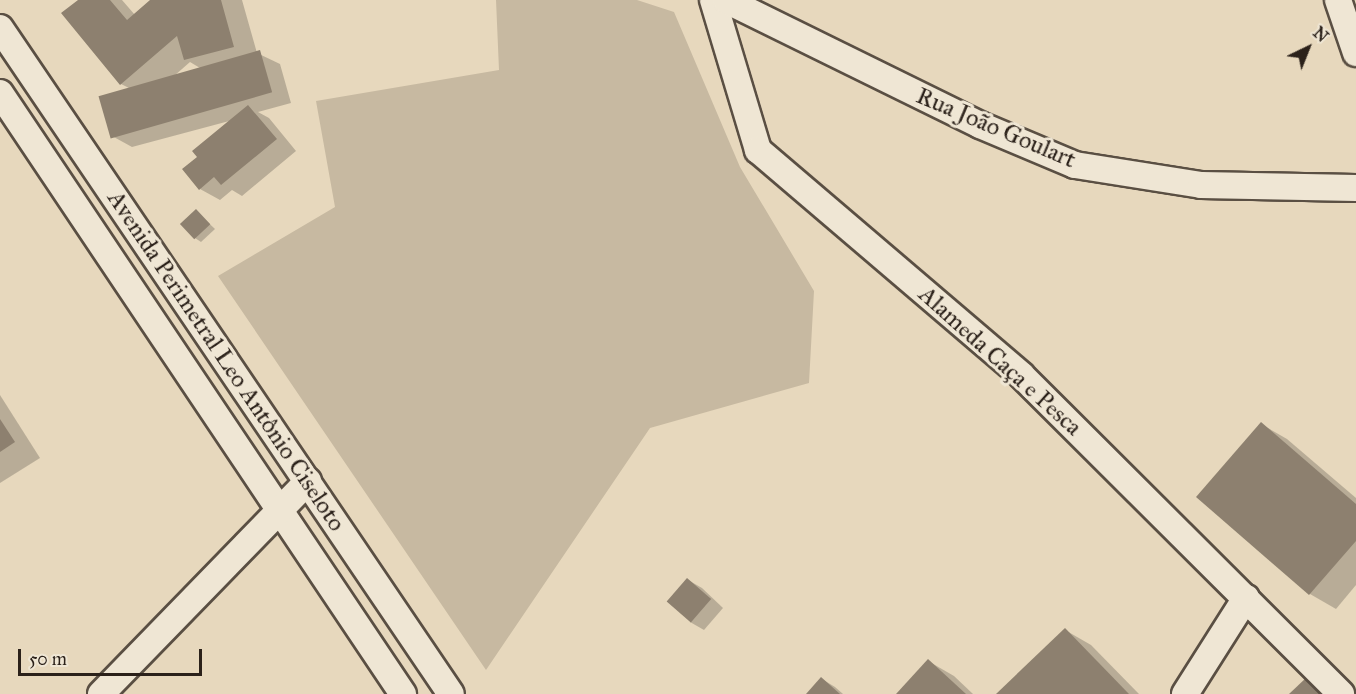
<!DOCTYPE html>
<meta charset="utf-8">
<style>
body{margin:0}
#map{position:relative;width:1356px;height:694px;overflow:hidden;background:#e7d8bd;font-family:"IM FELL Great Primer",serif}
div>[style]{position:absolute}
[style*='--x']{left:calc(var(--x)*1px);top:calc(var(--y)*1px);width:calc(var(--w)*1px);rotate:calc(var(--a)*1deg)}
.green>*{inset:0;background:#c7b9a1}
.shadow>*{inset:0;background:#0003}
.building>*{inset:0;background:#8d806f;transform-origin:0 0}
.roads{filter:drop-shadow(2px 0 #5a4f43) drop-shadow(-2px 0 #5a4f43) drop-shadow(0 2px #5a4f43) drop-shadow(0 -2px #5a4f43)}
.minor>*{height:26px;margin:-13px;padding:0 13px;transform-origin:13px;border-radius:13px;background:#efe6d4}
span{translate:-50% -50%;white-space:nowrap;text-align:center;line-height:1.15;-webkit-text-stroke:6px #efe6d4;paint-order:stroke}
.street-label{font-size:24px;color:#2b211a}
.north{position:absolute;left:1278px;top:18px;width:60px;height:60px;-webkit-text-stroke:4px #efe6d4;paint-order:stroke;rotate:43deg;font-size:16px;font-weight:700;line-height:24px;text-align:center;color:#2b211a}
.north::after{content:'';display:block;margin:auto;width:21px;height:27px;background:#2b211a;clip-path:polygon(50% 0,100% 100%,50% 72%,0 100%)}
.scale{position:absolute;left:18px;top:649px;width:184px;height:27px;box-sizing:border-box;border:3px solid #2b211a;border-top:0;padding-left:8px;font-size:18px;line-height:21px;white-space:nowrap;color:#2b211a;-webkit-text-stroke:4px #efe6d4;paint-order:stroke}
</style>
<div id="map">
<div class="green">
<i style="clip-path:polygon(496px 0,637px 0,674px 12px,740px 167px,814px 291px,809px 383px,650px 428px,486px 670px,218px 276px,335px 207px,316px 101px,499px 70px)"></i>
</div>
<div class="shadow">
<i style="clip-path:polygon(evenodd,80px 0,122px 0,135px 15px,153px 0,242px 0,257px 53px,280px 64px,291px 103px,258px 112px,269px 118px,296px 151px,242px 196px,232px 190px,220px 200px,200px 189px,233px 120px,132px 147px,112px 136px,129px 88px,121px 84px,80px 0,190px 62px,200px 68px,174px 76px,190px 62px)"></i>
<i style="clip-path:polygon(196px 211px,215px 229px,201px 242px,195px 238px)"></i>
<i style="clip-path:polygon(0 395px,40px 458px,0 483px)"></i>
<i style="clip-path:polygon(1261px 424px,1287px 439px,1356px 498px,1356px 585px,1336px 609px,1310px 594px,1198px 497px)"></i>
<i style="clip-path:polygon(688px 580px,702px 588px,723px 608px,704px 630px,690px 622px)"></i>
<i style="clip-path:polygon(1065px 630px,1091px 645px,1139px 694px,999px 694px)"></i>
<i style="clip-path:polygon(928px 661px,954px 676px,973px 694px,898px 694px)"></i>
<i style="clip-path:polygon(822px 679px,835px 687px,843px 694px,808px 694px)"></i>
</div>
<div class="building">
<i style="clip-path:polygon(78px 0,110px 0,127px 20px,150px 0,221px 0,234px 47px,184px 60px,177px 36px,120px 85px,61px 13px)"></i>
<i style="left:260px;top:50px;width:44px;height:168px;rotate:74deg"></i>
<i style="clip-path:polygon(248px 105px,277px 139px,221px 185px,214px 177px,199px 190px,182px 169px,197px 157px,192px 151px)"></i>
<i style="left:196px;top:209px;width:21px;height:22px;rotate:47deg"></i>
<i style="clip-path:polygon(0 419px,15px 442px,0 452px)"></i>
<i style="clip-path:polygon(1261px 422px,1356px 504px,1356px 541px,1309px 595px,1196px 497px)"></i>
<i style="left:687px;top:578px;width:32px;height:31px;rotate:41deg"></i>
<i style="clip-path:polygon(1065px 628px,1129px 694px,996px 694px)"></i>
<i style="clip-path:polygon(928px 659px,966px 694px,896px 694px)"></i>
<i style="clip-path:polygon(821px 677px,840px 694px,806px 694px)"></i>
<i style="clip-path:polygon(1307px 677px,1324px 694px,1289px 694px)"></i>
</div>
<div class="roads">
<div class="minor">
<i style="--x:713;--y:0;--w:157;--a:73.3"></i>
<i style="--x:758;--y:150;--w:346;--a:40.5"></i>
<i style="--x:1021;--y:375;--w:452;--a:44.9"></i>
<i style="--x:726;--y:0;--w:283;--a:26.2"></i>
<i style="--x:980;--y:125;--w:103;--a:22.8"></i>
<i style="--x:1075;--y:165;--w:128;--a:9"></i>
<i style="--x:1201;--y:185;--w:155;--a:1.1"></i>
<i style="--x:1338;--y:0;--w:56;--a:71.2"></i>
<i style="--x:0;--y:28;--w:804;--a:55.9"></i>
<i style="--x:0;--y:93;--w:724;--a:56.16"></i>
<i style="--x:101;--y:694;--w:297;--a:-45.8"></i>
<i style="--x:1185;--y:694;--w:114;--a:-57.6"></i>
</div>
</div>
<div class="street-label">
<span style="left:996px;top:128px;rotate:23deg">Rua João Goulart</span>
<span style="left:226px;top:361px;rotate:56deg">Avenida Perimetral Leo Antônio Ciseloto</span>
<span style="left:1000px;top:361px;rotate:42deg">Alameda Caça e Pesca</span>
</div>
<div class="north">N</div>
<div class="scale">50 m</div>
</div>
